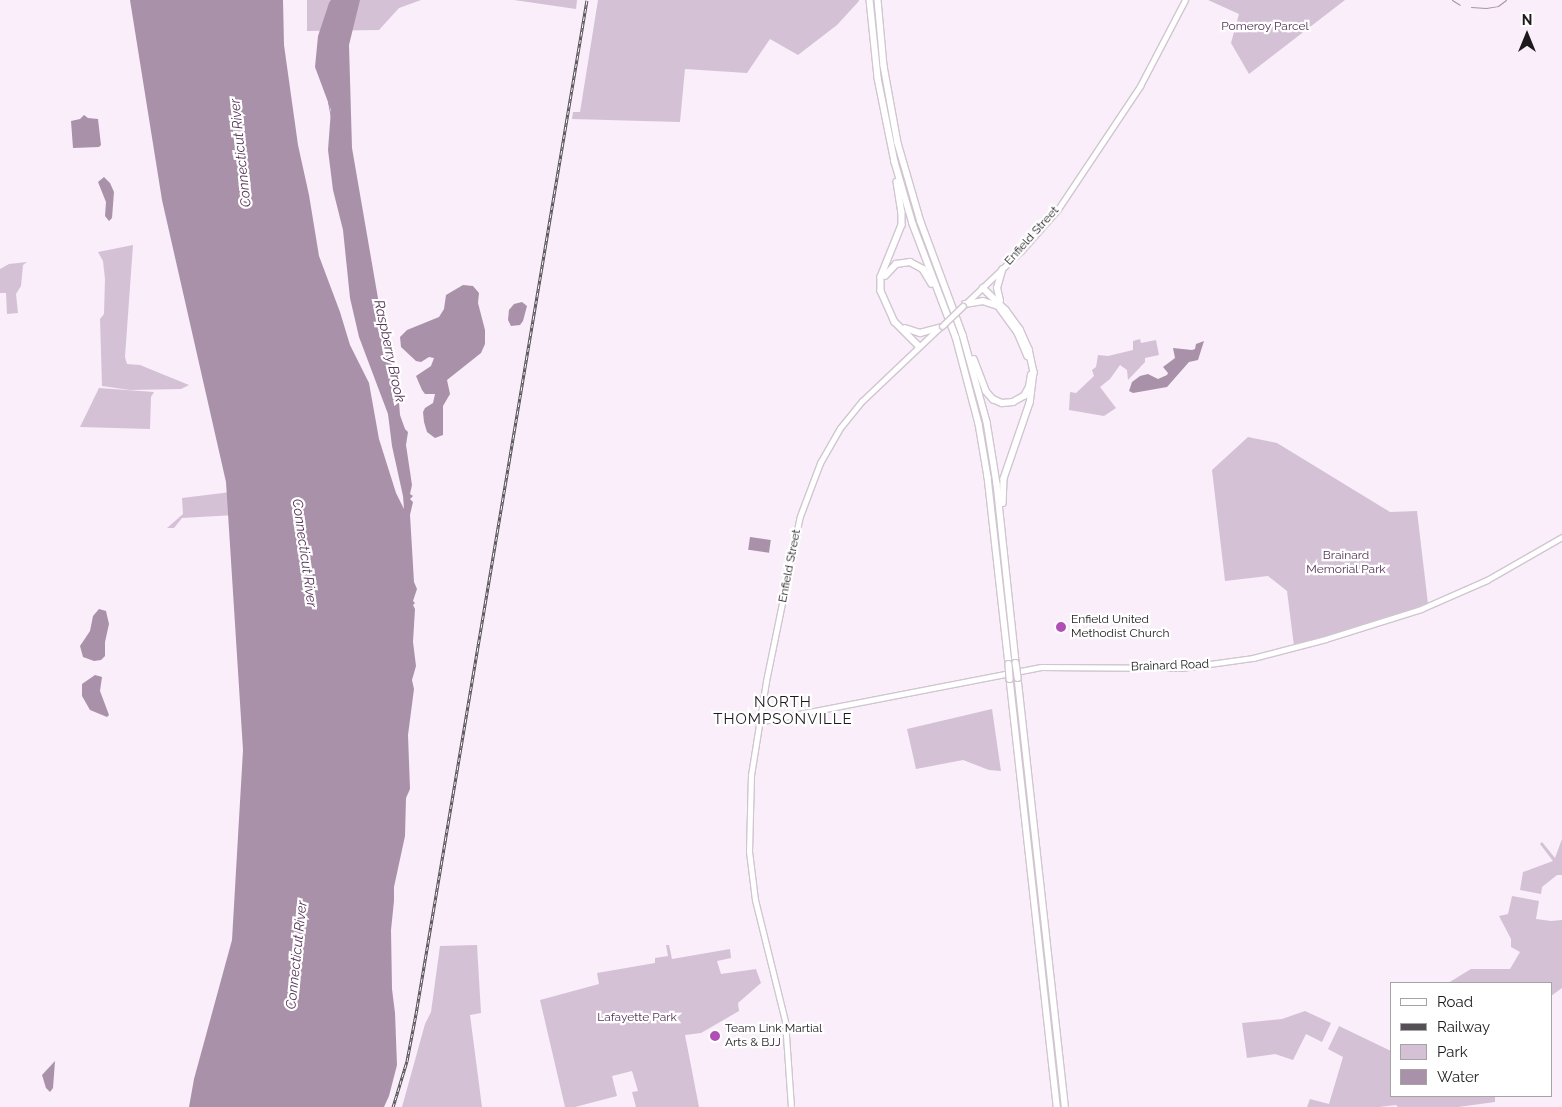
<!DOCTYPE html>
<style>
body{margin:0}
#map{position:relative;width:1562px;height:1107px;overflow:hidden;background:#f9eef9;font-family:Raleway,sans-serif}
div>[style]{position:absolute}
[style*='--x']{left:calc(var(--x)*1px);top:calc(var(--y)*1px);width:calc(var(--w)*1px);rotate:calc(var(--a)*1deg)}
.green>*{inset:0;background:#d5c1d5}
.water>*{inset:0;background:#a991aa;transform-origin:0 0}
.stream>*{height:1px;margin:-0.5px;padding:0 0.5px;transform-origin:0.5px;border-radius:0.5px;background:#a991aa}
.roads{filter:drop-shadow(1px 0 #d0c6d0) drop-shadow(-1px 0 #d0c6d0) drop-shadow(0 1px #d0c6d0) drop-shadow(0 -1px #d0c6d0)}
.secondary>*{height:4.5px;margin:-2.25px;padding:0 2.25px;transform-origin:2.25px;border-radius:2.25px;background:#fff}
.primary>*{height:5px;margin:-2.5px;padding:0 2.5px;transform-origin:2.5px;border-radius:2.5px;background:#fff}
.motorway>*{height:5.5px;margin:-2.75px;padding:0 2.75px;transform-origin:2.75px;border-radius:2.75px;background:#fff}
.rail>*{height:3px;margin-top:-1.5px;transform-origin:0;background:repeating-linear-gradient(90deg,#fff 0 4px,#555056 0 8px);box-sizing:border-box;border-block:1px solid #555056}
.bridges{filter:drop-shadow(1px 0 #d0c6d0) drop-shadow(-1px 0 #d0c6d0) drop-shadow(0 1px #d0c6d0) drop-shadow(0 -1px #d0c6d0)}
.primary-bridge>*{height:5px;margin:-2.5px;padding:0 2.5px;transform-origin:2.5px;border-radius:2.5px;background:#fff}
.motorway-bridge>*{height:5.5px;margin:-2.75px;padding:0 2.75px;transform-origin:2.75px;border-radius:2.75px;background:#fff}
.dots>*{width:14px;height:14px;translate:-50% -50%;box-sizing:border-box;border:2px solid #fff;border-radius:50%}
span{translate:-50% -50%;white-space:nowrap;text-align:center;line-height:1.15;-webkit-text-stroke:4.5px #fff;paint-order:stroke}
.park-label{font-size:12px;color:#543156}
.street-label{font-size:12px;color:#1d1a1e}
.poi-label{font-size:12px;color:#1d1a1e}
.left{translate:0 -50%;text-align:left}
.water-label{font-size:14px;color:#573459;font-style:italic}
.quarter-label{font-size:15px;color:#1d1a1e;letter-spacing:1px}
.legend{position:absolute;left:1390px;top:982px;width:162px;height:115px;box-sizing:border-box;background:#fff;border:1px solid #a5a3a5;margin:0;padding:6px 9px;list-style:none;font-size:15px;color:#1d1a1e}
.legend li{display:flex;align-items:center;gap:10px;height:25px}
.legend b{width:25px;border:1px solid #a5a3a5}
.north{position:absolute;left:1502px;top:10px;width:50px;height:50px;-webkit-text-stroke:4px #fff;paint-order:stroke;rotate:0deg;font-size:14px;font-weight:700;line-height:20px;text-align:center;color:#1d1a1e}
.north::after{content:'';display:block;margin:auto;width:18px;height:22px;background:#1d1a1e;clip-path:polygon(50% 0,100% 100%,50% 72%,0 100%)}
</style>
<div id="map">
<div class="green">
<i style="clip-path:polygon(307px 0,421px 0,399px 8px,379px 30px,307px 31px)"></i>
<i style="clip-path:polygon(514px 0,577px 0,576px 9px)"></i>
<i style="clip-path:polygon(598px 0,859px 0,859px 1px,837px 25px,798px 55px,770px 39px,747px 73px,685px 69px,680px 122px,572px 119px,573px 112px,580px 112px)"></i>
<i style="clip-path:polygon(1208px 0,1345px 0,1249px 74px,1231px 43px,1239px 14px)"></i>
<i style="clip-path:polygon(133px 245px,125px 357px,127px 364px,140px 365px,189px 385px,181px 389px,130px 390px,102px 386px,100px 319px,104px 314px,105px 279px,103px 261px,98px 252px)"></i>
<i style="clip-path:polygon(27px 262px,23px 265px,21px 286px,16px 294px,18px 313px,7px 314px,6px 293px,0 293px,0 269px,9px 264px)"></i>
<i style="clip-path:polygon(1140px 339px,1141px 343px,1156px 340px,1159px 355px,1145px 358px,1145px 362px,1128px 380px,1127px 370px,1120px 365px,1110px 379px,1100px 387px,1116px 408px,1104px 416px,1069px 410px,1070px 392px,1076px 393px,1094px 376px,1092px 370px,1096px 367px,1098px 355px,1108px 356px,1133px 350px,1133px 341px)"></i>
<i style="clip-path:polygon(99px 388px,154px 392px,151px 397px,150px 429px,80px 427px)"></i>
<i style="clip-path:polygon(1248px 437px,1277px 443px,1390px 512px,1417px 511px,1428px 604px,1373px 625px,1294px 646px,1287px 591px,1268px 576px,1225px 581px,1212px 470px)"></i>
<i style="clip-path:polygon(231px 492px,235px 515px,182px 518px,174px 528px,167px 528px,183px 514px,182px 498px)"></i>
<i style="clip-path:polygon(992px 709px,1001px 771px,989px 770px,963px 760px,916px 769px,907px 729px)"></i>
<i style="clip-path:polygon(1562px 839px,1562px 875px,1557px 875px,1542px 887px,1541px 894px,1520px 890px,1523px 872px,1553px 861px,1540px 844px,1542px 842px,1555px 858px)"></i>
<i style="clip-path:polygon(1512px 896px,1539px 901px,1536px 919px,1551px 921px,1562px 920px,1562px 988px,1551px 996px,1551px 983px,1448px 983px,1471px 969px,1510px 969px,1520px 952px,1511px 947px,1511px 939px,1499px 916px,1508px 914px)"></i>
<i style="clip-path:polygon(477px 945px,481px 1013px,470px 1015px,482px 1107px,402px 1107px,425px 1024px,431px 1012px,440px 946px)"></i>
<i style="clip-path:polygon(666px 945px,669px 945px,672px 959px,730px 949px,731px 958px,717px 961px,721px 974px,756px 969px,761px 983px,738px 1003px,739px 1011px,701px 1033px,685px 1035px,699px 1107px,636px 1107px,632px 1092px,638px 1091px,632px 1071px,612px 1076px,617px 1096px,575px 1107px,565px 1107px,540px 1000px,599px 984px,597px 973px,655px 963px,655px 958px,668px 956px)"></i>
<i style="clip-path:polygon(1305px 1011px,1331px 1023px,1322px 1042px,1306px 1034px,1293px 1060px,1275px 1054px,1247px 1058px,1242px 1023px,1282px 1019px)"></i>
<i style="clip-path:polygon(1339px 1026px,1391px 1051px,1391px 1096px,1495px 1096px,1495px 1102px,1458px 1107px,1398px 1107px,1396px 1105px,1379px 1107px,1307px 1107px,1310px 1099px,1329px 1104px,1343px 1057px,1328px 1049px)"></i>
</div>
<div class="water">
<i style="clip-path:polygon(130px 0,283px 0,284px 45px,298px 145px,309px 195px,319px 256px,340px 312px,350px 345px,369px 383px,379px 439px,396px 493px,404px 509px,403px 496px,392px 446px,388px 414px,359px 337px,350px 298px,343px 230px,333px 190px,328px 150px,331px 110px,315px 67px,318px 36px,329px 3px,331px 0,360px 0,349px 45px,352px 148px,384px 333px,398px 389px,400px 415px,405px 429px,408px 432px,406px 445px,412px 485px,410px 494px,413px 496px,410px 499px,413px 502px,410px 515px,414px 582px,417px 589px,413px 601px,415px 603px,413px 605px,415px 609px,413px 642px,416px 666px,412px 680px,414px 689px,408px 735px,410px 789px,406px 798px,405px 836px,394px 887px,394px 901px,391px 930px,392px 989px,395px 1013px,397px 1065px,389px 1096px,384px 1107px,189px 1107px,194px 1079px,232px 940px,243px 750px,226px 482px,162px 200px)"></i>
<i style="clip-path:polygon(84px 115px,88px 118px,98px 119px,101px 145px,99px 147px,73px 148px,71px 121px,80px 119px)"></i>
<i style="clip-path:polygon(104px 177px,110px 183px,114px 192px,112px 218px,109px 221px,105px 216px,106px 202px,98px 182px)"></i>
<i style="clip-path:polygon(463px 285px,473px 286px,479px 293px,478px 303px,485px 330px,485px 344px,481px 353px,447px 380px,450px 394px,443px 406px,443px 435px,435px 438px,427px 432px,424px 422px,423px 412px,425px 408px,433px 403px,435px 394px,425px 394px,422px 390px,416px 376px,431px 366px,434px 358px,429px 357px,421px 362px,416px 361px,401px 347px,400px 337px,407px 330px,439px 317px,444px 309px,446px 295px)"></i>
<i style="clip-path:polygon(522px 302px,527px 306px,523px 321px,520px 325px,511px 326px,508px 320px,509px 310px,514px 304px)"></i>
<i style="clip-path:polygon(1204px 341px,1198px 360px,1189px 362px,1167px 387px,1133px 393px,1129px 391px,1132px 382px,1140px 376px,1148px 374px,1158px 379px,1167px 375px,1168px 373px,1163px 367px,1175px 358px,1173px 348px,1192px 350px,1195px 349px,1196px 344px)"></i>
<i style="left:750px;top:537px;width:21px;height:13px;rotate:8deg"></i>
<i style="clip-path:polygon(99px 609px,106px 611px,109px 624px,105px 642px,105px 656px,101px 660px,94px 661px,83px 657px,80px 646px,90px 631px,93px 616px)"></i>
<i style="clip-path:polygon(95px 675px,102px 677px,100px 691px,109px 715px,107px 717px,90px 710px,82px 696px,82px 684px)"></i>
<i style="clip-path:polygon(55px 1061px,53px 1088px,50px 1092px,46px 1088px,42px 1075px)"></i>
</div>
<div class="stream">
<i style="--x:1452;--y:0;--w:9;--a:32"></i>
<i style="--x:1471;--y:7;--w:15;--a:4"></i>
<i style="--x:1486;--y:8;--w:12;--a:-9"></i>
<i style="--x:1498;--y:6;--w:10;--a:-37"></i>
<i style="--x:328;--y:102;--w:16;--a:79"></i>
</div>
<div class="roads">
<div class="secondary">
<i style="--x:758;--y:722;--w:288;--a:-11"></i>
<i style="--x:1041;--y:667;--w:140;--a:0.4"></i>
<i style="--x:1181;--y:668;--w:73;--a:-7.9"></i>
<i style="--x:1253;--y:658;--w:75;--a:-14.6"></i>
<i style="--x:1326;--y:639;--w:100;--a:-17.5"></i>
<i style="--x:1421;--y:609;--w:72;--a:-23.7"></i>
<i style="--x:1487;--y:580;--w:86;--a:-29.8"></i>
</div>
<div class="primary">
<i style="--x:964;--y:305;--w:79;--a:-43.5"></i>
<i style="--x:1021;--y:251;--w:56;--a:-48.6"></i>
<i style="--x:1058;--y:209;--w:148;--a:-56.3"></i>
<i style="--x:1140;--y:86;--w:97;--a:-62.4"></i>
<i style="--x:791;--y:1107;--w:86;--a:-94"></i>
<i style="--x:785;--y:1021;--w:125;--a:-103.9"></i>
<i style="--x:755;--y:900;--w:49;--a:-97"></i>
<i style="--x:749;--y:851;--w:76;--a:-88.5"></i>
<i style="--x:751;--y:775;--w:95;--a:-80.9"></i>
<i style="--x:766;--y:681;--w:168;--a:-78.4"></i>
<i style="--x:800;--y:516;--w:57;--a:-69.3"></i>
<i style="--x:820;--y:463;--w:40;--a:-60.3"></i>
<i style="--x:840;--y:428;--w:35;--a:-51"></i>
<i style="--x:862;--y:401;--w:108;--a:-43.5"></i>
</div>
<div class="motorway">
<i style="--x:870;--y:0;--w:78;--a:84.1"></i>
<i style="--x:878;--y:78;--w:86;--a:78.6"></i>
<i style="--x:895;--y:162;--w:65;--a:73.8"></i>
<i style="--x:913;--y:224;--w:121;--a:69.2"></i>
<i style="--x:956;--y:337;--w:90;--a:75.2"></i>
<i style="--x:979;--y:424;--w:54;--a:80.4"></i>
<i style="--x:988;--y:477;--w:188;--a:83.6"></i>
<i style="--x:878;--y:0;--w:66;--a:84.8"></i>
<i style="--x:884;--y:66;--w:78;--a:79.7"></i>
<i style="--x:898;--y:143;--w:82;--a:73.8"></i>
<i style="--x:921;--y:222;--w:121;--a:69.6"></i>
<i style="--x:963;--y:335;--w:90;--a:74.6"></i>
<i style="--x:987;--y:422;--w:63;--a:80.8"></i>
<i style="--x:997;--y:484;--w:180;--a:83.9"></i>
<i style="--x:897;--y:182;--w:30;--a:81"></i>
<i style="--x:902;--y:212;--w:13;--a:90"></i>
<i style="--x:902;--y:225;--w:56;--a:112"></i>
<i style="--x:881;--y:277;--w:14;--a:90"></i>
<i style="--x:881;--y:291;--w:34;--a:66"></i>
<i style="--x:895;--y:322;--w:34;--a:45"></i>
<i style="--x:885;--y:276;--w:16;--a:-47"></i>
<i style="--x:896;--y:264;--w:14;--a:-8"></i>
<i style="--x:910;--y:262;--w:15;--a:28"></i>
<i style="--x:923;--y:269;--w:17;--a:59"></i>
<i style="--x:983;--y:288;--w:32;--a:44"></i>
<i style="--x:1006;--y:310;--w:24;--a:54"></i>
<i style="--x:1020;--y:329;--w:22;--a:66"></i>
<i style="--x:1029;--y:349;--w:24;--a:78"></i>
<i style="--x:1034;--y:372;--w:31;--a:97"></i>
<i style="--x:1030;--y:403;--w:80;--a:108.9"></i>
<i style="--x:1004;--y:479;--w:24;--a:92"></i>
<i style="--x:1000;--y:301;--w:13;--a:-103"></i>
<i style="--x:997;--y:288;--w:19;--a:-74"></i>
<i style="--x:965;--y:304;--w:18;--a:-9"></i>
<i style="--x:983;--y:301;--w:16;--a:18"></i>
<i style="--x:1000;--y:308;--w:31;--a:54"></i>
<i style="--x:1018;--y:333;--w:25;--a:67"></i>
<i style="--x:905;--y:328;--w:16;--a:18"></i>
<i style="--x:920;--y:333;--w:20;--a:-15"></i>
<i style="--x:974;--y:359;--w:34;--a:69"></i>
<i style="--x:986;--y:391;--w:11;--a:49"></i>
<i style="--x:993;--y:399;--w:10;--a:24"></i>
<i style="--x:1002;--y:403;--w:11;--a:-5"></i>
<i style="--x:1013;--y:402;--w:13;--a:-29"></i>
<i style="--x:1024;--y:396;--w:10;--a:-61"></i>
<i style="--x:1029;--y:387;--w:12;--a:-81"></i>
<i style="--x:1018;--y:678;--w:432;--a:83.7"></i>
<i style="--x:1010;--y:679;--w:431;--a:83.7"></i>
</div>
</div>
<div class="rail">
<i style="--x:393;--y:1107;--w:48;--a:-73.1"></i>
<i style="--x:407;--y:1061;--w:48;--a:-79.2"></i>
<i style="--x:416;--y:1014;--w:1028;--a:-80.43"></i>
</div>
<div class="bridges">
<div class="primary-bridge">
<i style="--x:942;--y:326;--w:29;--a:-44"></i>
</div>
<div class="motorway-bridge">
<i style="--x:1016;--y:663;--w:15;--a:82"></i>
<i style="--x:1009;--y:664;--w:15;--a:86"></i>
</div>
</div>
<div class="dots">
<i style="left:1061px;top:627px;background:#b14fb6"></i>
<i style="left:715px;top:1036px;background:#b14fb6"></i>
</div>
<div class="park-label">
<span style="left:1265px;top:27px">Pomeroy Parcel</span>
<span style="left:1346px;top:563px">Brainard<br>Memorial Park</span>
<span style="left:637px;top:1018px">Lafayette Park</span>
</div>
<div class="street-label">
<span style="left:1032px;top:236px;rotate:-48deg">Enfield Street</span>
<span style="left:790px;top:566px;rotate:-79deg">Enfield Street</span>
<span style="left:1170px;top:666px;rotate:-2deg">Brainard Road</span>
</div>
<div class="poi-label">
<span class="left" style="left:1071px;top:627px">Enfield United<br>Methodist Church</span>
<span class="left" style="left:725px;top:1036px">Team Link Martial<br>Arts &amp; BJJ</span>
</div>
<div class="water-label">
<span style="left:240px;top:153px;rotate:-96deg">Connecticut River</span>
<span style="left:390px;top:351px;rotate:78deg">Raspberry Brook</span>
<span style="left:305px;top:553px;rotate:82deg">Connecticut River</span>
<span style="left:296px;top:955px;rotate:-84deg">Connecticut River</span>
</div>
<div class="quarter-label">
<span style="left:783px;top:711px">NORTH<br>THOMPSONVILLE</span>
</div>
<ul class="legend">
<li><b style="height:6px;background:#fff"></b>Road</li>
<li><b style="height:6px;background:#555056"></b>Railway</li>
<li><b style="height:14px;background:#d5c1d5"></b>Park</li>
<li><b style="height:14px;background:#a991aa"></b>Water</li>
</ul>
<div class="north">N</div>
</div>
